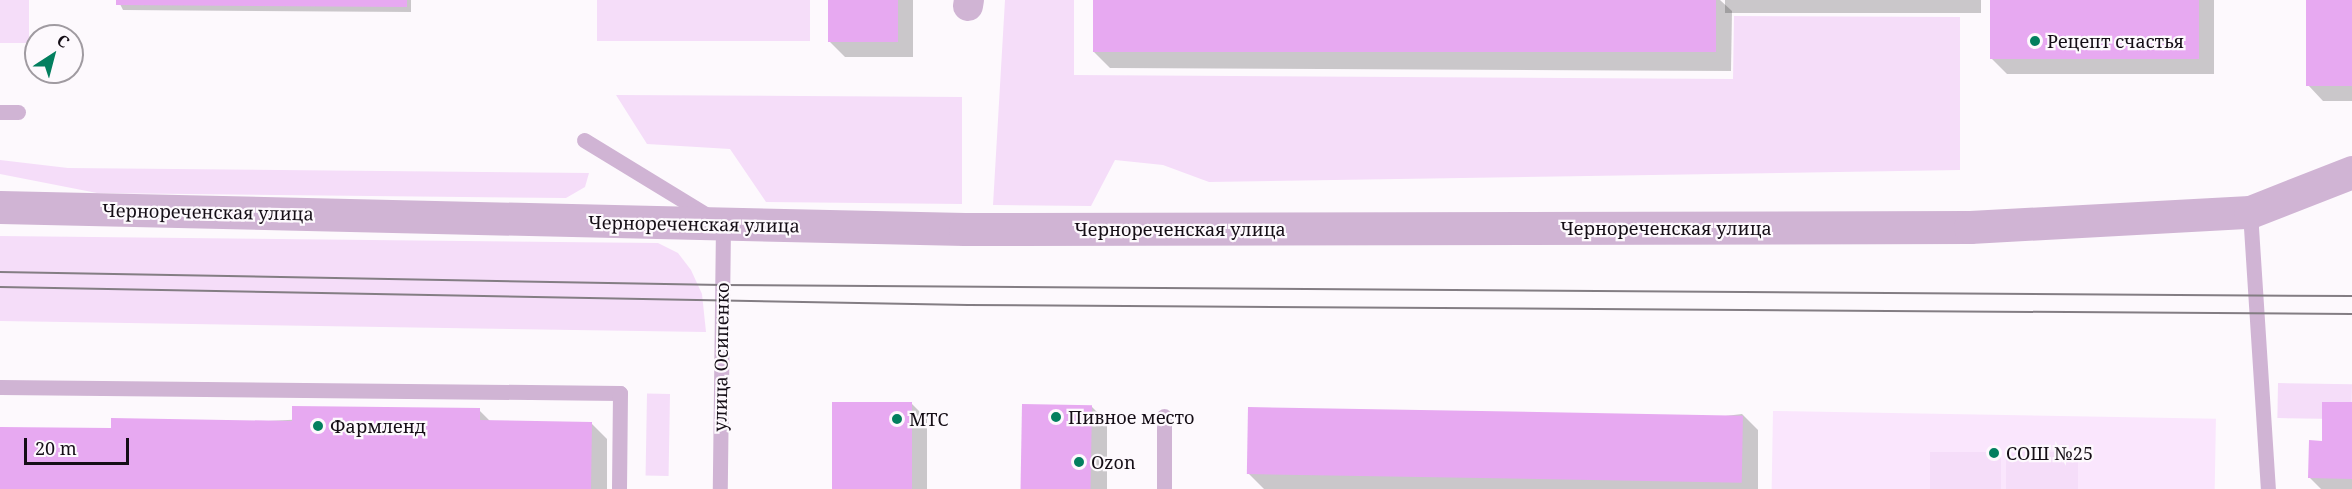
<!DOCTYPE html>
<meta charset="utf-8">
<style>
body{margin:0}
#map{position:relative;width:2352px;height:489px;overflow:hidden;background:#fdf9fd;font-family:"Noto Serif",serif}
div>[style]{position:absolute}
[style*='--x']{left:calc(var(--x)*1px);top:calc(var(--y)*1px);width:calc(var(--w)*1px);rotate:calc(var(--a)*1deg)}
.built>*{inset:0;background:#fae6fd;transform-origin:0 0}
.green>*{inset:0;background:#f5ddf9;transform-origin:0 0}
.shadow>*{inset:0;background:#0003;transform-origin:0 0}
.building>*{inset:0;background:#e7a9f1;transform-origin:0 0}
.service>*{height:15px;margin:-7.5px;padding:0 7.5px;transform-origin:7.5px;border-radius:7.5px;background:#d0b4d4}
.minor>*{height:30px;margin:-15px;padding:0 15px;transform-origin:15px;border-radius:15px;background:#d0b4d4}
.tertiary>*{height:33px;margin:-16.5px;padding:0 16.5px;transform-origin:16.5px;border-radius:16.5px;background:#d0b4d4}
.tram>*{height:1.5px;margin:-0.75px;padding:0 0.75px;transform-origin:0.75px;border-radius:0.75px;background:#837d83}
.dots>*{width:16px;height:16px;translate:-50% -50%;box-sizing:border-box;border:3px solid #fdf9fd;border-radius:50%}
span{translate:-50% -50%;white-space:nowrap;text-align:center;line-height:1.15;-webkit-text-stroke:4.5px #fdf9fd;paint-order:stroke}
.poi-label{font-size:18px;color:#150e16}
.left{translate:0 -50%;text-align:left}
.street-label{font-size:18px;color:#150e16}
.north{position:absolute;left:24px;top:24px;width:60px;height:60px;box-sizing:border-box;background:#fdf9fd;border:2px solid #a09ba1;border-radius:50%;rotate:36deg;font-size:16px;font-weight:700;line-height:24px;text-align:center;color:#150e16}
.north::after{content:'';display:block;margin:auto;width:21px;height:27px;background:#037f5f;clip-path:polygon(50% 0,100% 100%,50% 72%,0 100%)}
.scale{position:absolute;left:24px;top:438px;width:105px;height:27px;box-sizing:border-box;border:3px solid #150e16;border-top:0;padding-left:8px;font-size:18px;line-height:21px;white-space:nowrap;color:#150e16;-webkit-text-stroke:4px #fdf9fd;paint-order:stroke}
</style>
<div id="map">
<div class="built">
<i style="left:1773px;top:411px;width:443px;height:78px;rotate:1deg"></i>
</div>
<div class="green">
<i style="left:0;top:0;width:29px;height:43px"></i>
<i style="left:597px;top:0;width:213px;height:41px"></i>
<i style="clip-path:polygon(1005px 0,1074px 0,1074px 75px,1733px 79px,1734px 16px,1960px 17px,1960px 170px,1209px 182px,1163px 165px,1115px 160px,1091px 206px,993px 205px)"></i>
<i style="clip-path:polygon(616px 95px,962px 97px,962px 204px,766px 202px,730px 149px,647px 144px)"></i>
<i style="clip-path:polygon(0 160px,68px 168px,589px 173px,585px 187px,566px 198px,97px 193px,0 174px)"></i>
<i style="clip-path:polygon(0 236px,658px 243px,678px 253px,691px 270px,702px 294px,706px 332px,0 321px)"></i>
<i style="left:2278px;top:383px;width:74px;height:35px;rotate:1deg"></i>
<i style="left:670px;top:394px;width:82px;height:23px;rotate:91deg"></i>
<i style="left:1930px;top:452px;width:71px;height:37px"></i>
<i style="left:2006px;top:452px;width:72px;height:37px"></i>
</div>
<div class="shadow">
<i style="clip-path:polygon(118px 0,411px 0,411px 12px,123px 10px)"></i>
<i style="clip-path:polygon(829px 0,913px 0,913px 57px,845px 57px,829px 41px)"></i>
<i style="clip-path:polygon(1094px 0,1720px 0,1732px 11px,1731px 71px,1110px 68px,1094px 52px)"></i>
<i style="left:1725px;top:0;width:256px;height:13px"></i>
<i style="clip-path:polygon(1992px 0,2214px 0,2214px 74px,2007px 74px,1992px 59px)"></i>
<i style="clip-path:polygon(2308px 0,2352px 0,2352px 101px,2323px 101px,2308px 85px)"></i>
<i style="clip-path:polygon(912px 404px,927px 419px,927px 489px,833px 489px)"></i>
<i style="clip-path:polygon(2352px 404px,2352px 489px,2321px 489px,2310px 478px,2324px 442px)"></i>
<i style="clip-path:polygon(1091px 406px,1107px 422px,1107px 489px,1023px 489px)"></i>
<i style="clip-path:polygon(479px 410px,491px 422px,591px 423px,607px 439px,607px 489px,0 489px,0 428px,112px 429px)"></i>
<i style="clip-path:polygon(1742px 414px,1758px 430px,1758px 489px,1264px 489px,1248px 473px)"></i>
</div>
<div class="building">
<i style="clip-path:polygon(116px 0,407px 0,407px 7px,116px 5px)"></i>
<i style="left:828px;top:0;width:70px;height:42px"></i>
<i style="left:1093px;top:0;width:623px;height:52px"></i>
<i style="left:1990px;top:0;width:209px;height:59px"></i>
<i style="left:2306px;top:0;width:46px;height:86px"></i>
<i style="left:832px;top:402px;width:80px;height:87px"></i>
<i style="clip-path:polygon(2322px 402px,2352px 402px,2352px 479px,2308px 478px,2309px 440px,2322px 441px)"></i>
<i style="left:1022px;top:404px;width:70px;height:85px;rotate:1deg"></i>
<i style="clip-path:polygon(292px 406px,480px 408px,480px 420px,592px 422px,591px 489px,0 489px,0 427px,111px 428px,111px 418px,292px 421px)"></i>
<i style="left:1248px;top:407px;width:495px;height:67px;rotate:1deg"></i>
</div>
<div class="service">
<i style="--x:0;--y:112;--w:18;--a:0"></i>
<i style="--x:584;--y:140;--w:163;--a:31.4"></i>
<i style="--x:723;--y:225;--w:264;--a:90.7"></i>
<i style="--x:2250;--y:212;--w:278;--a:86.3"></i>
<i style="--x:0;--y:387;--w:620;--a:0.55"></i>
<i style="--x:620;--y:393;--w:96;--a:90.6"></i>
<i style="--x:1164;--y:489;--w:73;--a:-90"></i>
</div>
<div class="minor">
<i style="--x:968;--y:6;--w:6;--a:-81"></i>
</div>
<div class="tertiary">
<i style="--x:0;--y:207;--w:965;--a:1.31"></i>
<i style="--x:965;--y:229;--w:1005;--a:-0.11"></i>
<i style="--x:1970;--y:227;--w:280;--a:-3.1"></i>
<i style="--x:2250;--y:212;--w:110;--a:-21.4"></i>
</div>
<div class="tram">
<i style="--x:0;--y:272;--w:722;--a:1.03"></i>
<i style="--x:722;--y:285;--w:1630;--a:0.39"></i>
<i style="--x:0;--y:287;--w:968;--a:1.07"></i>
<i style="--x:968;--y:305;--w:1384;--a:0.37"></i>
</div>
<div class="dots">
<i style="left:2035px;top:41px;background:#037f5f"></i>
<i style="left:1056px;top:417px;background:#037f5f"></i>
<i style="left:897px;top:419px;background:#037f5f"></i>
<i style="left:318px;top:426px;background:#037f5f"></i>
<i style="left:1994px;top:453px;background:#037f5f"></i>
<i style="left:1079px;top:462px;background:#037f5f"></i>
</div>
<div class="poi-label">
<span class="left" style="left:2047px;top:41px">Рецепт счастья</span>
<span class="left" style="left:1068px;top:417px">Пивное место</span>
<span class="left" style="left:909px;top:419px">МТС</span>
<span class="left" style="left:330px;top:426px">Фармленд</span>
<span class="left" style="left:2006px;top:453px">СОШ №25</span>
<span class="left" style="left:1091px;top:462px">Ozon</span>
</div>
<div class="street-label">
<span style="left:208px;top:212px;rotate:1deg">Чернореченская улица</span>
<span style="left:694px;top:224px;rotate:1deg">Чернореченская улица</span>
<span style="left:1666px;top:228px">Чернореченская улица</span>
<span style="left:1180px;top:229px">Чернореченская улица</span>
<span style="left:721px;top:357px;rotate:-89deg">улица Осипенко</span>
</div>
<div class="north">С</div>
<div class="scale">20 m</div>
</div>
